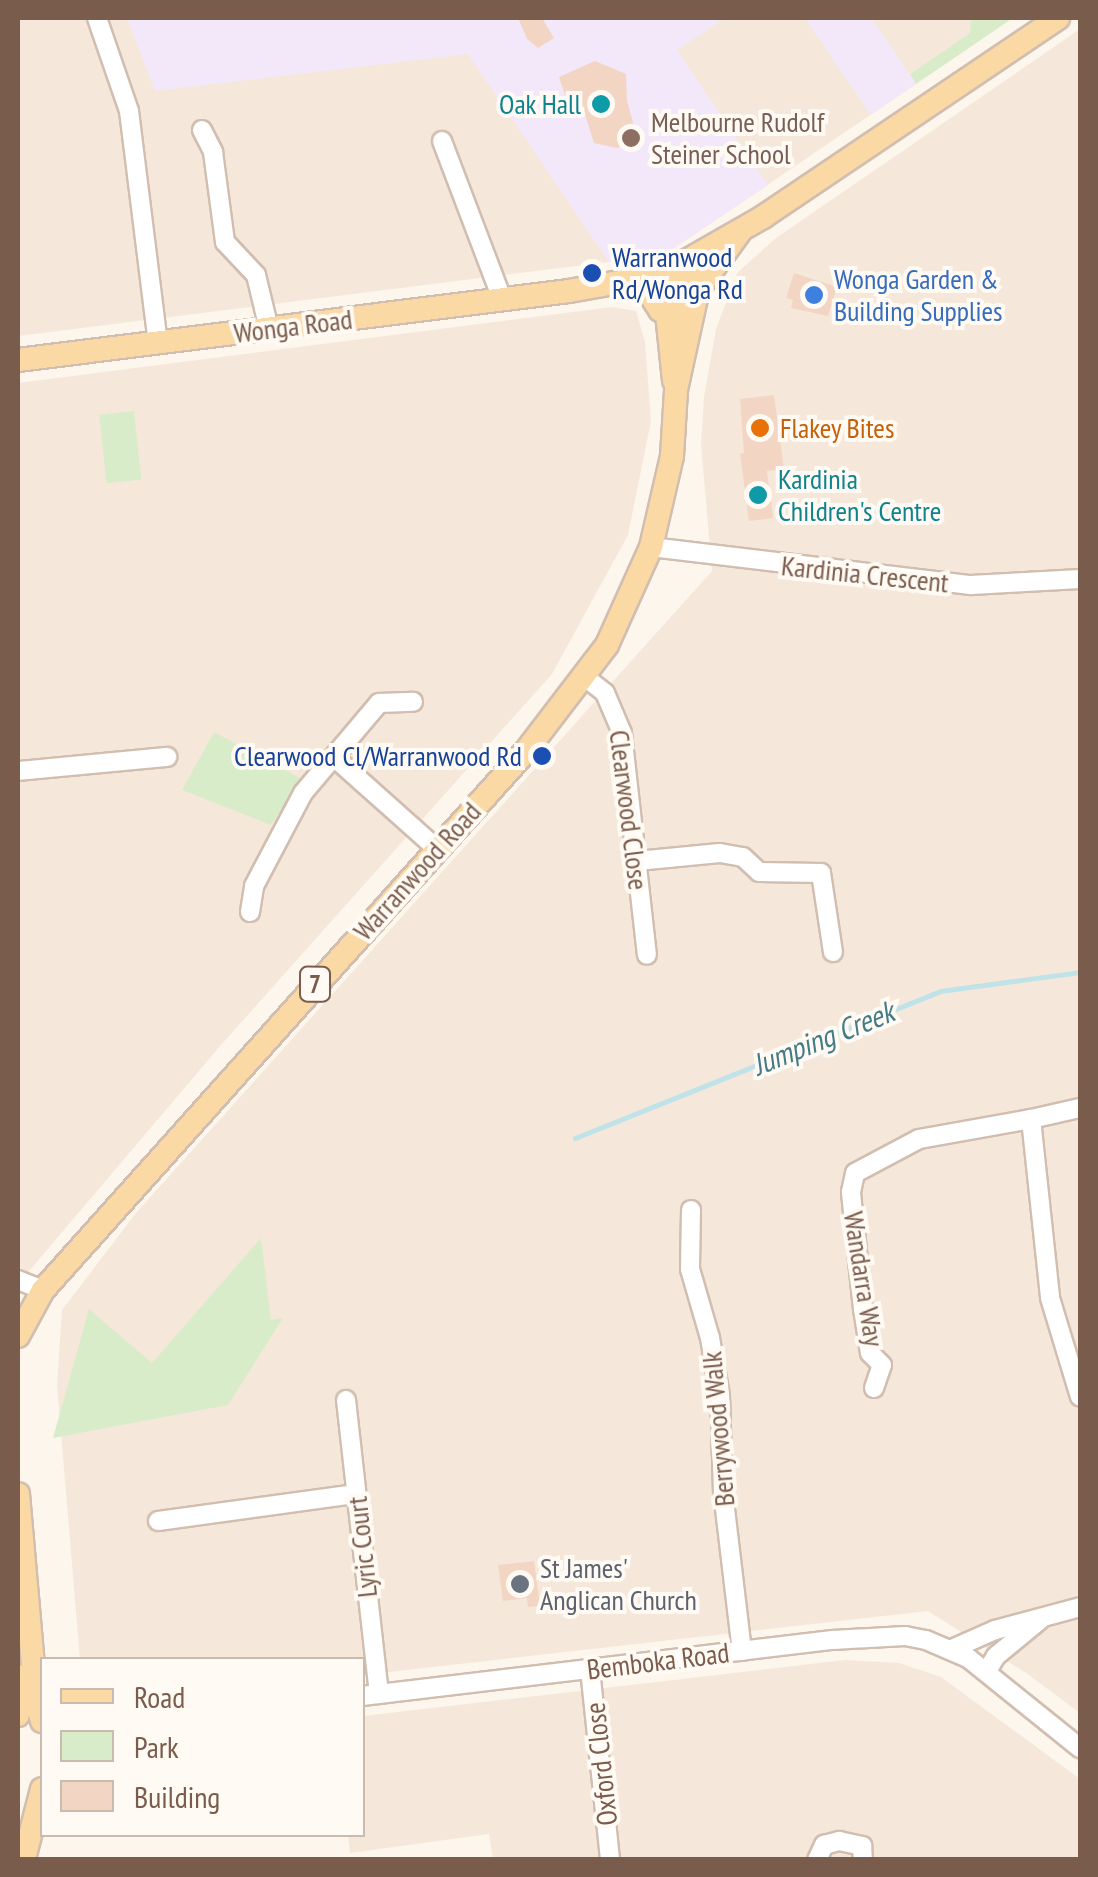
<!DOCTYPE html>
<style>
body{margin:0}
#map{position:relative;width:1098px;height:1877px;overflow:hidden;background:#fdf6ec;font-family:"PT Sans Narrow",sans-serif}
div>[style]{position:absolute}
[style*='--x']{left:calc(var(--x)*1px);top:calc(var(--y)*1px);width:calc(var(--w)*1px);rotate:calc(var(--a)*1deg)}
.residential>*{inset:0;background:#f5e8da}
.education>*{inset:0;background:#f3e8fa}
.green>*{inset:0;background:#d8ecc9;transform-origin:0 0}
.stream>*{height:5px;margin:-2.5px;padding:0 2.5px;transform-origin:2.5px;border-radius:2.5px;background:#bfe3e8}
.building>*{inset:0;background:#f3d5c3}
.roads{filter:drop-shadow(2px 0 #d1beb0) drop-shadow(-2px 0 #d1beb0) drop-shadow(0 2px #d1beb0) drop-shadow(0 -2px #d1beb0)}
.minor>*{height:18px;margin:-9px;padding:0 9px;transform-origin:9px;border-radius:9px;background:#fff}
.major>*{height:22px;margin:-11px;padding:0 11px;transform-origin:11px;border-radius:11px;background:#fbd9a5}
.dots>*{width:28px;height:28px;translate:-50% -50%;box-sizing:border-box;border:5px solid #fffaf3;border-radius:50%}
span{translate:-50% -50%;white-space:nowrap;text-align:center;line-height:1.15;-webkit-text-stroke:8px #fffaf3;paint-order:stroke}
.shield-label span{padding:2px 8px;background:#fffaf3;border:2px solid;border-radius:8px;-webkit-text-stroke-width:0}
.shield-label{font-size:25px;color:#7a5c4d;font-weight:700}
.culture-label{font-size:28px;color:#0d838f}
.right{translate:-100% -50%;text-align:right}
.left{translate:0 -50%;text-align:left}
.education-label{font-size:28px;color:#785e54}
.transit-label{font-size:28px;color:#164399}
.shop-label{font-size:28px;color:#366cbe}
.street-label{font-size:28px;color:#7a5c4d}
.food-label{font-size:28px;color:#c56008}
.worship-label{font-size:28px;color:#5b616d}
.water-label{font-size:30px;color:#437c86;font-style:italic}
.frame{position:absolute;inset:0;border:20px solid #7a5c4d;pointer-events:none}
.legend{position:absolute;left:40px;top:1657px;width:325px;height:180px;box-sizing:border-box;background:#fffaf3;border:2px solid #cabbb1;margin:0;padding:12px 18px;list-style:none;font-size:30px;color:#7a5c4d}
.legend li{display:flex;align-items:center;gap:20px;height:50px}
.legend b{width:50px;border:2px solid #cabbb1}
</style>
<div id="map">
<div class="residential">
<i style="clip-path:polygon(18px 18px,971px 18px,971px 33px,910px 74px,916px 84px,664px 255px,18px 336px)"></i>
<i style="clip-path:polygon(1080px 29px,1080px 1713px,1029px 1675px,928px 1611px,363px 1675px,362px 1660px,80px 1659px,57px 1386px,62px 1310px,136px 1213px,712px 571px,701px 445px,704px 397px,716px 329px,737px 273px,776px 238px)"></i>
<i style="clip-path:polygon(612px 307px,636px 311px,645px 342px,651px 421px,628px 535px,552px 674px,221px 1045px,18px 1284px,18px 383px)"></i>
<i style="clip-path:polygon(845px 1660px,899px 1663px,941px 1677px,1080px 1779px,1080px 1859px,493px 1860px,489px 1834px,350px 1853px,348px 1835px,362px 1834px,363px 1716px)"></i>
</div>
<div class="education">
<i style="clip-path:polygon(127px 18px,725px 18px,677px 50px,768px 185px,664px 255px,609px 262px,468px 54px,155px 91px)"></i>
<i style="clip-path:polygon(805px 18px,871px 18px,916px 84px,871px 115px)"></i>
</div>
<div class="green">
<i style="clip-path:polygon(971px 18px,1013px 18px,916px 84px,910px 74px,970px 33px)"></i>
<i style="left:134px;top:411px;width:69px;height:35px;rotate:84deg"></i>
<i style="clip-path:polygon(214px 732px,302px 779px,271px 825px,182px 790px)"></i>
<i style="clip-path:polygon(261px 1238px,271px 1320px,283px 1318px,228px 1405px,53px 1438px,89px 1309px,152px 1363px)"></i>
</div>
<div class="stream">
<i style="--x:575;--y:1138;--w:393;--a:-21.9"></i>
<i style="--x:940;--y:991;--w:141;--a:-7.7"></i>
</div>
<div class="building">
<i style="clip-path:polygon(518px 18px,542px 18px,554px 38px,538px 48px,527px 39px)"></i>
<i style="clip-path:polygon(595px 61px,626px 74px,627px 101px,638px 140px,617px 148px,594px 143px,583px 108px,567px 101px,559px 77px)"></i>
<i style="clip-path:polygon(794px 273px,837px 287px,828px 316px,791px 308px,793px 300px,786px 298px)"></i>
<i style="clip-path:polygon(774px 395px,784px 469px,767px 471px,773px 518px,749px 521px,740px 454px,744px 453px,740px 399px)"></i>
<i style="clip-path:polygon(534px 1561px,540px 1606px,528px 1607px,527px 1598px,503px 1601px,498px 1565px)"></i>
</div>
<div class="roads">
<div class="minor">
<i style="--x:97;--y:18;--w:98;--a:71"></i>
<i style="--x:129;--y:111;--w:234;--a:82.9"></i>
<i style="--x:202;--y:130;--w:25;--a:63"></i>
<i style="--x:213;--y:152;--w:91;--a:82.4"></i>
<i style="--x:225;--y:242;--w:45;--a:46.8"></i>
<i style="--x:256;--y:275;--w:56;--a:76.5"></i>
<i style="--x:442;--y:141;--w:169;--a:69.2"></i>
<i style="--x:651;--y:547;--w:322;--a:6.8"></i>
<i style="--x:971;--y:585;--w:109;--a:-3.2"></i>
<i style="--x:586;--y:678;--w:24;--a:38"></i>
<i style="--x:605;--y:693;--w:43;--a:67"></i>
<i style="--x:622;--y:733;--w:223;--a:83.6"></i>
<i style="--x:335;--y:758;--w:137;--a:41.7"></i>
<i style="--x:18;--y:771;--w:150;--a:-5.4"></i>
<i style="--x:637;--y:861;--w:83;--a:-5.5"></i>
<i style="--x:720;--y:853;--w:23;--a:10"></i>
<i style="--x:743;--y:857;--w:22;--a:43"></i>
<i style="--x:759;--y:872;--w:62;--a:0.9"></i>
<i style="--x:821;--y:873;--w:80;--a:81.4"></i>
<i style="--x:250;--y:912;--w:26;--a:-81"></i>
<i style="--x:254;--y:886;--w:105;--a:-62.2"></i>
<i style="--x:303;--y:793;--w:118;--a:-49.8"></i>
<i style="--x:379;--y:703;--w:34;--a:-2"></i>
<i style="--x:1031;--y:1119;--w:50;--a:-12.7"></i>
<i style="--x:691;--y:1210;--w:59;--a:91"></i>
<i style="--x:690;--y:1269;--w:72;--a:73.8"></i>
<i style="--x:710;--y:1338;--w:59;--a:80.2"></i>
<i style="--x:720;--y:1396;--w:96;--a:88.2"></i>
<i style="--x:723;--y:1492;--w:160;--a:83.2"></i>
<i style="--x:18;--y:1280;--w:27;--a:22"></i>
<i style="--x:874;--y:1388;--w:24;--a:-71"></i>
<i style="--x:882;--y:1365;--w:17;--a:-135"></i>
<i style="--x:870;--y:1353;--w:45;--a:-99"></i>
<i style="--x:863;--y:1309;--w:118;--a:-95.9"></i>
<i style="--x:851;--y:1192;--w:19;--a:-78"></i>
<i style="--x:855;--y:1173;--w:72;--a:-28"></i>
<i style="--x:919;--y:1139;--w:114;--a:-10.1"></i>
<i style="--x:1031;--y:1119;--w:180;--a:83.9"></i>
<i style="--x:1050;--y:1298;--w:103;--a:73.1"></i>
<i style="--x:346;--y:1400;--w:296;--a:83.6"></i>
<i style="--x:158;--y:1521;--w:200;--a:-7.8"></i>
<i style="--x:952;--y:1649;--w:47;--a:-23.8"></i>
<i style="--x:995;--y:1630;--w:88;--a:-15.1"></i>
<i style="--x:590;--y:1669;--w:192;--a:84"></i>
<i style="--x:987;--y:1671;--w:17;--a:-59"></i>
<i style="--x:996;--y:1656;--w:57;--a:-39.3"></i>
<i style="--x:362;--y:1696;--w:474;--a:-6.8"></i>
<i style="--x:833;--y:1640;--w:72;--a:-3.2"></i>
<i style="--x:905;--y:1636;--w:21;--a:11"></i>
<i style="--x:926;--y:1640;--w:46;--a:23.2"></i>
<i style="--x:968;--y:1658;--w:144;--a:38.8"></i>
<i style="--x:817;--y:1860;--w:17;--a:-65"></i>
<i style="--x:824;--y:1845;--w:16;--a:-15"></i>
<i style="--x:839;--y:1841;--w:24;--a:12"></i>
<i style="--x:862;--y:1846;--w:14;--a:86"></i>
</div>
<div class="major">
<i style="--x:672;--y:269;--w:105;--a:-29.7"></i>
<i style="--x:763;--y:217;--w:356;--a:-34"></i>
<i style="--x:697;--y:291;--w:72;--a:-54.1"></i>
<i style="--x:667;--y:314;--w:67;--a:84"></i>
<i style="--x:18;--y:360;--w:555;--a:-7.14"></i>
<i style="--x:569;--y:291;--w:91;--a:-10.1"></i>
<i style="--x:18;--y:1336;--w:52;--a:-61.5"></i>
<i style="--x:43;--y:1290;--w:724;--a:-48.14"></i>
<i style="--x:526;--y:751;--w:133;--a:-52.6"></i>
<i style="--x:607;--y:645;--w:107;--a:-65.8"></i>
<i style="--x:651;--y:547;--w:93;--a:-77"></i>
<i style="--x:672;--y:456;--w:66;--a:-86.5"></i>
<i style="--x:676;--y:390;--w:94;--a:-77.7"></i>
<i style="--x:696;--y:298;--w:14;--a:-94"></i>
<i style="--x:695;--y:284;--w:14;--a:-129"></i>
<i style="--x:686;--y:273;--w:21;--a:-175"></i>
<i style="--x:665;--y:271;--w:15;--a:138"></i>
<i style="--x:654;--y:281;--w:15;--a:101"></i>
<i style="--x:651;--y:296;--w:17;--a:57"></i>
<i style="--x:660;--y:310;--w:15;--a:20"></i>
<i style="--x:674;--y:315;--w:21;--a:-28"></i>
<i style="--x:18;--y:1494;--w:207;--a:85"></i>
<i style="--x:36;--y:1700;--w:22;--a:74"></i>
<i style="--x:18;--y:1715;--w:42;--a:-76.3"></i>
<i style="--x:25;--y:1855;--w:68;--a:-75.6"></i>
</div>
</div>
<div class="dots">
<i style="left:601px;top:104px;background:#0f9aa8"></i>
<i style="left:631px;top:138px;background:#8d6e63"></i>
<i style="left:592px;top:273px;background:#1a4fb4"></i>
<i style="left:814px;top:295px;background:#3f7fe0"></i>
<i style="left:760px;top:428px;background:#e8710a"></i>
<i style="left:758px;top:495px;background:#0f9aa8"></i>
<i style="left:542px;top:756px;background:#1a4fb4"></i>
<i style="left:520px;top:1584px;background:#6b7280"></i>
</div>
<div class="shield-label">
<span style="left:315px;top:984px">7</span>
</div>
<div class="culture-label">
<span class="right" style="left:581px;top:104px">Oak Hall</span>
<span class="left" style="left:778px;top:495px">Kardinia<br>Children's Centre</span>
</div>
<div class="education-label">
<span class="left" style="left:651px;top:138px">Melbourne Rudolf<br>Steiner School</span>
</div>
<div class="transit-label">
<span class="left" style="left:612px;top:273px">Warranwood<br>Rd/Wonga Rd</span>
<span class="right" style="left:522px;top:756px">Clearwood Cl/Warranwood Rd</span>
</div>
<div class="shop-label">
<span class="left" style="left:834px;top:295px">Wonga Garden &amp;<br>Building Supplies</span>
</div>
<div class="street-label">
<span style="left:293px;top:326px;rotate:-7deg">Wonga Road</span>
<span style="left:865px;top:574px;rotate:6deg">Kardinia Crescent</span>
<span style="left:629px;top:810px;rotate:83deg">Clearwood Close</span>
<span style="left:417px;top:871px;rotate:-48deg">Warranwood Road</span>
<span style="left:864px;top:1279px;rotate:81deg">Wandarra Way</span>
<span style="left:718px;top:1429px;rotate:-95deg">Berrywood Walk</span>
<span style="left:362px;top:1547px;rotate:-96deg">Lyric Court</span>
<span style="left:658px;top:1661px;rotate:-7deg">Bemboka Road</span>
<span style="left:601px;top:1764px;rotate:-96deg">Oxford Close</span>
</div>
<div class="food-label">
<span class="left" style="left:780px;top:428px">Flakey Bites</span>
</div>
<div class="worship-label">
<span class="left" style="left:540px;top:1584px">St James'<br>Anglican Church</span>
</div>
<div class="water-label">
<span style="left:823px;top:1038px;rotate:-22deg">Jumping Creek</span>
</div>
<div class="frame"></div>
<ul class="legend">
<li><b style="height:12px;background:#fbd9a5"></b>Road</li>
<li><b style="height:28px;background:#d8ecc9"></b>Park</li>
<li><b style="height:28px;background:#f3d5c3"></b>Building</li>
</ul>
</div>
